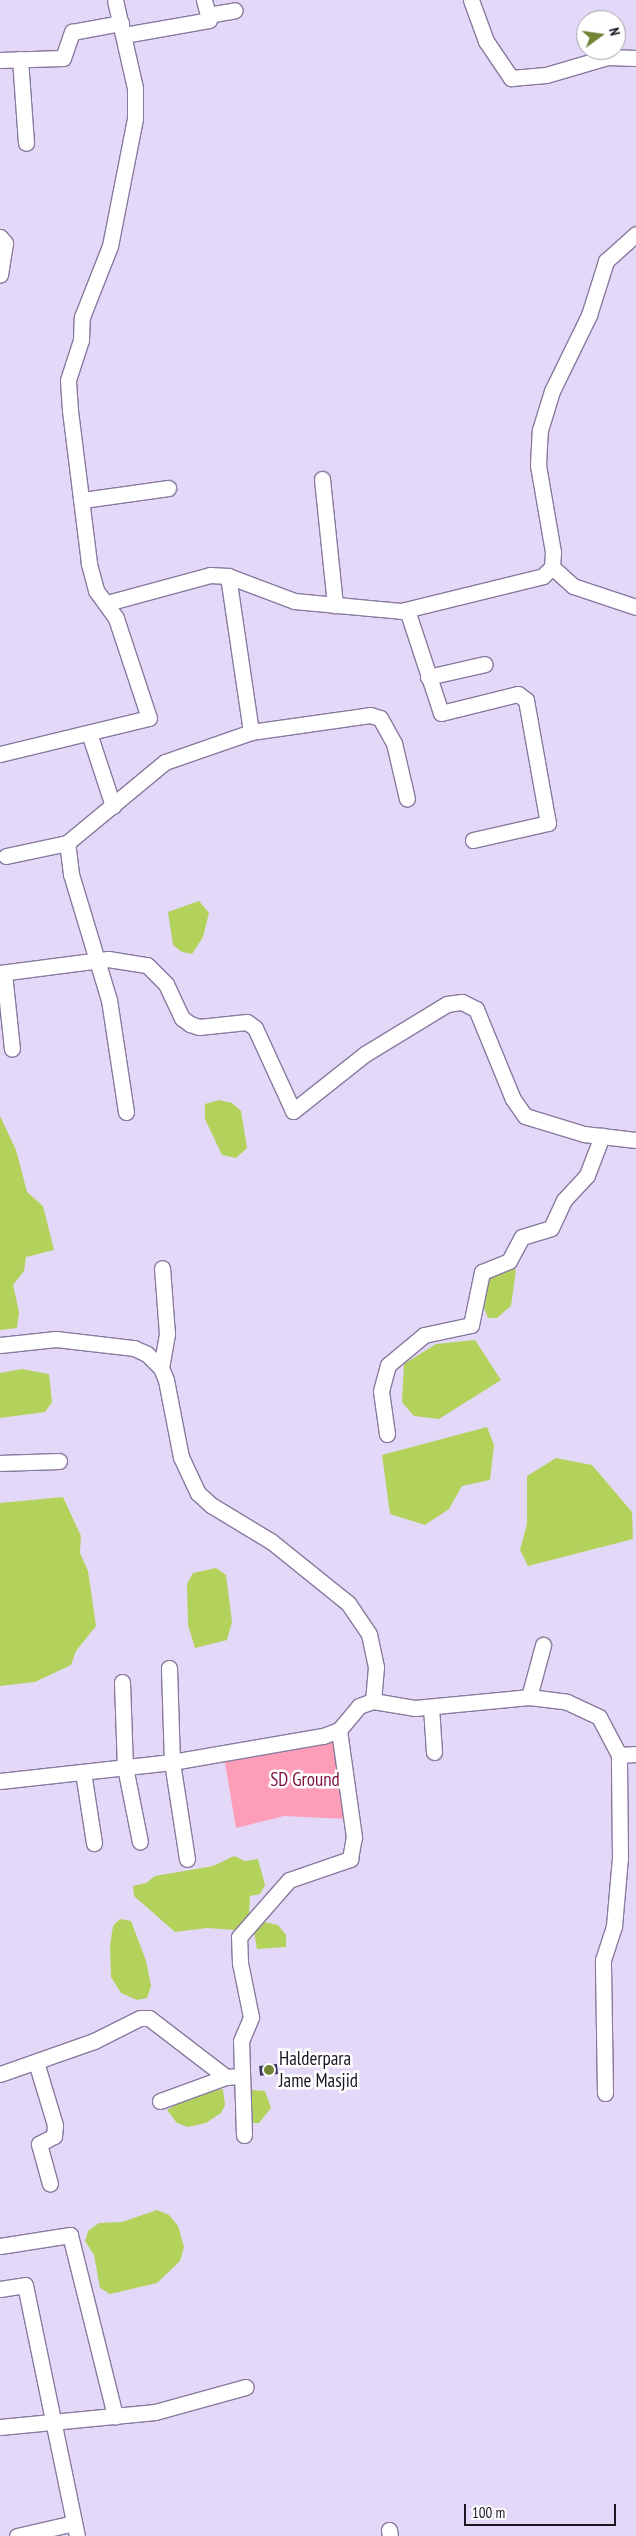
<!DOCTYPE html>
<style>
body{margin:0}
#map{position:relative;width:636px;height:2536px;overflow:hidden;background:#e4d8f9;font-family:"PT Sans Narrow",sans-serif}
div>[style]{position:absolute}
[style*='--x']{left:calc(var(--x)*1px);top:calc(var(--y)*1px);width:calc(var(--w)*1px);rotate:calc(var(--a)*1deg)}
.green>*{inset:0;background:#fd9db8}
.water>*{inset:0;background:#b3d25b}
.building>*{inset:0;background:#39395b;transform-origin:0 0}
.roads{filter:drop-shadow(1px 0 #887a9f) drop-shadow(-1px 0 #887a9f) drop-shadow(0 1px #887a9f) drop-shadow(0 -1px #887a9f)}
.minor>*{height:15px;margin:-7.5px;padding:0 7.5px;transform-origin:7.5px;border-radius:7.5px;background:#fff}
.dots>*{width:14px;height:14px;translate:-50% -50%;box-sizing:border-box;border:2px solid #fff;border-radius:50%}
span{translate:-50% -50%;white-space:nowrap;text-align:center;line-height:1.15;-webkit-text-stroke:5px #fff;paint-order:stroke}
.park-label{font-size:19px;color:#7c113e}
.poi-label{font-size:19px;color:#1c1725}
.left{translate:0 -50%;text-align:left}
.north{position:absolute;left:576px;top:10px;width:50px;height:50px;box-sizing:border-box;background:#fff;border:1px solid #a4a2a8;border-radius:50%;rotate:76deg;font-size:14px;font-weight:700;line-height:20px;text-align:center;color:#1c1725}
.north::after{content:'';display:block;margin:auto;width:18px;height:22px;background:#708536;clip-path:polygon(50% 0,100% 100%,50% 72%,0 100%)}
.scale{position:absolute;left:464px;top:2504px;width:152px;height:22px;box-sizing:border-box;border:2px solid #1c1725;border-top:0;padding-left:6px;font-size:15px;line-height:18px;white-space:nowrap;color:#1c1725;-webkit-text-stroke:4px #fff;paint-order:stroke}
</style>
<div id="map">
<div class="green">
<i style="clip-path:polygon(337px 1736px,348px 1819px,284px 1816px,236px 1828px,224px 1757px)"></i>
</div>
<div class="water">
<i style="clip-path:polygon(199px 901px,209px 913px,203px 937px,192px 954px,182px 952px,173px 945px,168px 912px)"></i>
<i style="clip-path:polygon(219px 1100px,232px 1103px,241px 1111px,247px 1148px,236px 1158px,222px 1155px,205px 1119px,205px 1104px)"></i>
<i style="clip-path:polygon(0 1116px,16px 1150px,27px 1192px,43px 1206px,54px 1250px,26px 1257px,24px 1271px,13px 1285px,19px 1312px,17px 1328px,0 1330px)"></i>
<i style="clip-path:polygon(490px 1264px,516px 1270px,511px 1306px,497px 1318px,488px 1318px,481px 1300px)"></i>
<i style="clip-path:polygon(475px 1340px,501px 1380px,439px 1419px,414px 1416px,402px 1402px,404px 1364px,436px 1344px)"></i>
<i style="clip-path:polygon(22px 1369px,49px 1374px,52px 1402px,45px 1412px,0 1418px,0 1373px)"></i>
<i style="clip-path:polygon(487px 1427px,494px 1445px,490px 1480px,462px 1486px,449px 1509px,425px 1525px,390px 1514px,382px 1455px)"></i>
<i style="clip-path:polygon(556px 1458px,592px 1465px,632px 1512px,633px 1539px,528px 1566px,520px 1550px,527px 1524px,527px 1476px)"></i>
<i style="clip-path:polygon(63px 1497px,81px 1536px,80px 1553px,88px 1571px,96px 1626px,76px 1651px,71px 1665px,35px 1682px,0 1686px,0 1503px)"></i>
<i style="clip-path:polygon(216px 1568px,226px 1575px,232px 1622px,227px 1640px,195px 1648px,188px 1625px,187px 1584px,193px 1573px)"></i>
<i style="clip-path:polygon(234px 1856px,245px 1861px,258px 1859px,265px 1885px,260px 1894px,250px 1896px,249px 1916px,236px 1930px,207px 1928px,175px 1932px,134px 1896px,133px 1886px,146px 1883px,155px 1876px,213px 1866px)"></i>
<i style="clip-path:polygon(120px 1919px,131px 1921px,146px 1961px,151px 1986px,147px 1998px,137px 2000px,121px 1993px,111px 1977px,110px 1945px,113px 1926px)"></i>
<i style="clip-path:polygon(259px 1921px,278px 1925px,286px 1935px,286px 1947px,257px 1949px,253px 1927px)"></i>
<i style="clip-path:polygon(223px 2089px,225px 2105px,221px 2113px,206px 2123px,188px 2127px,177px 2123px,167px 2110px,195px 2094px)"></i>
<i style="clip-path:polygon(251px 2090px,265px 2091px,271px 2108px,259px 2123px,250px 2123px)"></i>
<i style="clip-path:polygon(157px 2210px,169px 2215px,178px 2226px,184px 2247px,180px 2261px,157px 2283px,110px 2294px,100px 2288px,94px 2255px,85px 2241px,88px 2231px,99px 2223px,122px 2222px)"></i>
</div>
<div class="building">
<i style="left:277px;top:2064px;width:10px;height:18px;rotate:84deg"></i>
</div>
<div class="roads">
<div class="minor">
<i style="--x:204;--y:0;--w:16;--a:75"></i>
<i style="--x:208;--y:15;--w:27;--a:-10"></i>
<i style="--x:471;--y:0;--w:44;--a:69.9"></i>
<i style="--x:486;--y:41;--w:45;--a:56"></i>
<i style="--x:511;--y:78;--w:35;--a:-5"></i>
<i style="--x:546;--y:75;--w:64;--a:-16.4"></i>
<i style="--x:607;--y:57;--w:29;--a:2"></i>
<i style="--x:124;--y:35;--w:86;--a:-10"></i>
<i style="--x:209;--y:20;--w:5;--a:-101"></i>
<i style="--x:20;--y:59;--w:84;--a:85.9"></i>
<i style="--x:0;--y:60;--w:63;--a:-1.8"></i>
<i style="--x:63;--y:58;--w:28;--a:-71"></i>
<i style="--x:72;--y:32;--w:50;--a:-10.4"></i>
<i style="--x:0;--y:237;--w:8;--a:50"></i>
<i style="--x:5;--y:243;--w:32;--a:99"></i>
<i style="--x:322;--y:479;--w:127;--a:84.1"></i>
<i style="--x:83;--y:500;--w:86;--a:-8"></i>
<i style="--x:552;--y:567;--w:28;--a:42"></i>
<i style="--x:573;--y:586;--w:66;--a:18.4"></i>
<i style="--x:228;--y:576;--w:158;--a:81.6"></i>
<i style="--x:107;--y:603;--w:107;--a:-15.2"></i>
<i style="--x:210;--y:575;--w:18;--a:3"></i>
<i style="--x:228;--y:576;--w:71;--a:20.7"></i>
<i style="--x:294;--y:601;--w:107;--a:5.3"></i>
<i style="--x:401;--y:611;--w:146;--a:-13.8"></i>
<i style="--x:543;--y:576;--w:13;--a:-45"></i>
<i style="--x:552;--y:567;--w:15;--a:-86"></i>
<i style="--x:553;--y:552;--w:88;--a:-99.8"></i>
<i style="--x:538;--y:465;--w:35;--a:-87"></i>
<i style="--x:540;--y:430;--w:41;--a:-72.9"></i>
<i style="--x:552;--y:391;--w:85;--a:-64"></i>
<i style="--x:589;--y:315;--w:57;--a:-72.5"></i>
<i style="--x:606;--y:261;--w:40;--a:-42"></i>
<i style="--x:407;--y:610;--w:108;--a:71.7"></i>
<i style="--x:441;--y:713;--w:79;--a:-13.9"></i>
<i style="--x:518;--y:694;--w:10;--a:37"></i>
<i style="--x:526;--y:700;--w:125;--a:79.9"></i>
<i style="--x:548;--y:823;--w:77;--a:167.2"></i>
<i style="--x:428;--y:677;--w:58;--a:-12.8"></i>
<i style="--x:89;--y:733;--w:77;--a:71.8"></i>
<i style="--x:0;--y:754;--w:153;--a:-13.6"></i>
<i style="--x:149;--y:718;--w:105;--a:-108.3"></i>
<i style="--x:116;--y:618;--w:34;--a:-126"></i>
<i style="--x:96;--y:590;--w:28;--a:-105"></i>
<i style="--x:89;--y:563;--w:154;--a:-97.1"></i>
<i style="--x:70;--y:410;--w:30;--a:-94"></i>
<i style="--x:68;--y:380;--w:42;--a:-72"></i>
<i style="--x:81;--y:340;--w:23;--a:-88"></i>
<i style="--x:82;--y:317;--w:76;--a:-68.5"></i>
<i style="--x:110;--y:246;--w:129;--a:-78.9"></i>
<i style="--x:135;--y:119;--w:31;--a:-90"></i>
<i style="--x:135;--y:88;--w:90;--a:-102.8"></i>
<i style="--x:6;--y:856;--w:62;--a:-12"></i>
<i style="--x:0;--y:973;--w:109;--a:-7.4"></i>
<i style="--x:108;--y:959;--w:39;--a:9"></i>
<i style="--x:147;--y:965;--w:27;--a:45"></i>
<i style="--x:166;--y:984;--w:38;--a:65"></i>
<i style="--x:182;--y:1018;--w:10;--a:37"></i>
<i style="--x:190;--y:1024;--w:9;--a:18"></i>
<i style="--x:199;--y:1027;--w:48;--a:-5.9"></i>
<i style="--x:247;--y:1022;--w:10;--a:37"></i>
<i style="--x:255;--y:1028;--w:91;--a:65.4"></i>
<i style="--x:293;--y:1111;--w:92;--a:-38.4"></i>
<i style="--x:365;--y:1054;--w:96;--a:-31.4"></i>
<i style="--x:447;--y:1004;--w:15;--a:-8"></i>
<i style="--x:462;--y:1002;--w:16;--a:27"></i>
<i style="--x:476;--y:1009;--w:97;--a:67.7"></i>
<i style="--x:513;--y:1099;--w:21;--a:55"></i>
<i style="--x:525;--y:1116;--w:62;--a:17"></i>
<i style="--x:584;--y:1134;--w:52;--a:6.6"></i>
<i style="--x:4;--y:973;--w:76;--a:84"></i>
<i style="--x:126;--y:1112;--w:113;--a:-98.6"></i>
<i style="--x:109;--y:1000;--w:132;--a:-106.8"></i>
<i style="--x:71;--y:874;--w:31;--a:-97"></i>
<i style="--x:67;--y:843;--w:127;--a:-39.6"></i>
<i style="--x:165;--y:762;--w:91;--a:-19.2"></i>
<i style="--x:251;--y:732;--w:120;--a:-8.1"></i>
<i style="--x:370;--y:715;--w:10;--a:17"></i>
<i style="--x:380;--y:718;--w:29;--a:61"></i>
<i style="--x:394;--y:743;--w:57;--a:76.9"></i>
<i style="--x:0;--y:1345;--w:56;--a:-6.1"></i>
<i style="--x:56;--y:1339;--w:79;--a:6.6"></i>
<i style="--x:134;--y:1348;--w:14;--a:25"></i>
<i style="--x:147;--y:1354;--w:20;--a:45"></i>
<i style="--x:161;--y:1368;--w:13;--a:67"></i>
<i style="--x:166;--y:1380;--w:78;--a:79"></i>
<i style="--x:181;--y:1457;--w:40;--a:65"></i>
<i style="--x:198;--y:1493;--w:18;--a:43"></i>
<i style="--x:211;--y:1505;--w:71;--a:31.2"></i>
<i style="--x:272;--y:1542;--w:97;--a:38.8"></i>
<i style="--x:348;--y:1603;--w:37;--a:56"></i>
<i style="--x:369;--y:1634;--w:34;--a:78"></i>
<i style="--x:376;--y:1667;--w:34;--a:95"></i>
<i style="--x:161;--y:1368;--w:35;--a:-80"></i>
<i style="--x:167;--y:1334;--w:66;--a:-94.3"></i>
<i style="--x:387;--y:1434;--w:43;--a:-97.9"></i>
<i style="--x:381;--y:1391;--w:27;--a:-75"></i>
<i style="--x:388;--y:1365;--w:47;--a:-39.8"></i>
<i style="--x:424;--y:1335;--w:48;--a:-12"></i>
<i style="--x:471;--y:1325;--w:54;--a:-78.3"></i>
<i style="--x:482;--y:1272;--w:29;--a:-22"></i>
<i style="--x:509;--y:1261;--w:27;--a:-62"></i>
<i style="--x:522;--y:1237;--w:30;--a:-17"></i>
<i style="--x:551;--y:1228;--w:31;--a:-65"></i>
<i style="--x:564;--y:1200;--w:34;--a:-47"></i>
<i style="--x:587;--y:1175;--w:42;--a:-69"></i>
<i style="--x:0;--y:1463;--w:59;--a:-1.9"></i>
<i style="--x:169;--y:1668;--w:94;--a:88.2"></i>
<i style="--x:172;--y:1762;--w:98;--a:81.2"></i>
<i style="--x:122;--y:1682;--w:85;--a:88"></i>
<i style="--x:125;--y:1767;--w:76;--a:78.7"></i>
<i style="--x:529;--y:1697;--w:54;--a:-74.9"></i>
<i style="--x:431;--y:1707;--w:45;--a:86.2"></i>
<i style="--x:83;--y:1772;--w:72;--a:81.2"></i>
<i style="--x:0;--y:1781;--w:173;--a:-6.3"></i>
<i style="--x:172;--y:1762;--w:153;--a:-9.8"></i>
<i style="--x:323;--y:1736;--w:17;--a:-21"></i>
<i style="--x:339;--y:1730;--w:31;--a:-50"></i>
<i style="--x:359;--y:1706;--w:15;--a:-20"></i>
<i style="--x:373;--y:1701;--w:43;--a:9.5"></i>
<i style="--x:415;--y:1708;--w:115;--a:-5.5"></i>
<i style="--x:529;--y:1697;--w:38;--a:7"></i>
<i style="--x:567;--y:1702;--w:35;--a:25"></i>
<i style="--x:599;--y:1717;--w:43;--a:62.2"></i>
<i style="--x:619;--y:1755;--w:17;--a:-3"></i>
<i style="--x:36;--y:2062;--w:66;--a:73.2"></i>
<i style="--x:55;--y:2125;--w:11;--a:95"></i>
<i style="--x:54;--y:2136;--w:17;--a:152"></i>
<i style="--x:39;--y:2144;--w:41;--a:74.6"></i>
<i style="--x:0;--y:2074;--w:100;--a:-19.3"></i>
<i style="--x:94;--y:2041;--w:51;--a:-26.6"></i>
<i style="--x:140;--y:2018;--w:9;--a:0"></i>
<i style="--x:149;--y:2018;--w:97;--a:37.5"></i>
<i style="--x:226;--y:2077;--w:15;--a:-4"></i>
<i style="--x:605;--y:2093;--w:133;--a:-90.9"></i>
<i style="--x:603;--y:1960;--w:36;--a:-72"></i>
<i style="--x:614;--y:1926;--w:68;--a:-85"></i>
<i style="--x:620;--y:1858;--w:103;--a:-90.6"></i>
<i style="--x:160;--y:2101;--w:70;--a:-20"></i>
<i style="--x:244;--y:2135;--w:94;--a:-91.8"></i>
<i style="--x:241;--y:2041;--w:26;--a:-67"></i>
<i style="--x:251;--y:2017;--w:55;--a:-101.5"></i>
<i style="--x:240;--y:1963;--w:26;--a:-92"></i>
<i style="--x:239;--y:1937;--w:76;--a:-48.7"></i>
<i style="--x:289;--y:1880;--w:65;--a:-19"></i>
<i style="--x:350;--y:1859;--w:22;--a:-80"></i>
<i style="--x:354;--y:1837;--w:108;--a:-98"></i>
<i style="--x:0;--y:2246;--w:71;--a:-8.9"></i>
<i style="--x:70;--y:2235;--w:187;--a:76"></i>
<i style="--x:0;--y:2289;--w:25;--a:-9"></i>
<i style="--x:25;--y:2285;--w:256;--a:78.3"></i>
<i style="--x:0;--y:2427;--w:156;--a:-5.5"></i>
<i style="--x:155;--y:2412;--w:94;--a:-15.4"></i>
<i style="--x:389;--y:2530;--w:6;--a:81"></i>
<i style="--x:17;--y:2536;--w:58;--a:-12.8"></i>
</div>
</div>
<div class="dots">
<i style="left:269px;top:2070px;background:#708536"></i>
</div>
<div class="park-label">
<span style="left:305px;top:1780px">SD Ground</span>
</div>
<div class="poi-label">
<span class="left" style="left:279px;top:2070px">Halderpara<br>Jame Masjid</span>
</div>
<div class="north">N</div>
<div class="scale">100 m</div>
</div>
